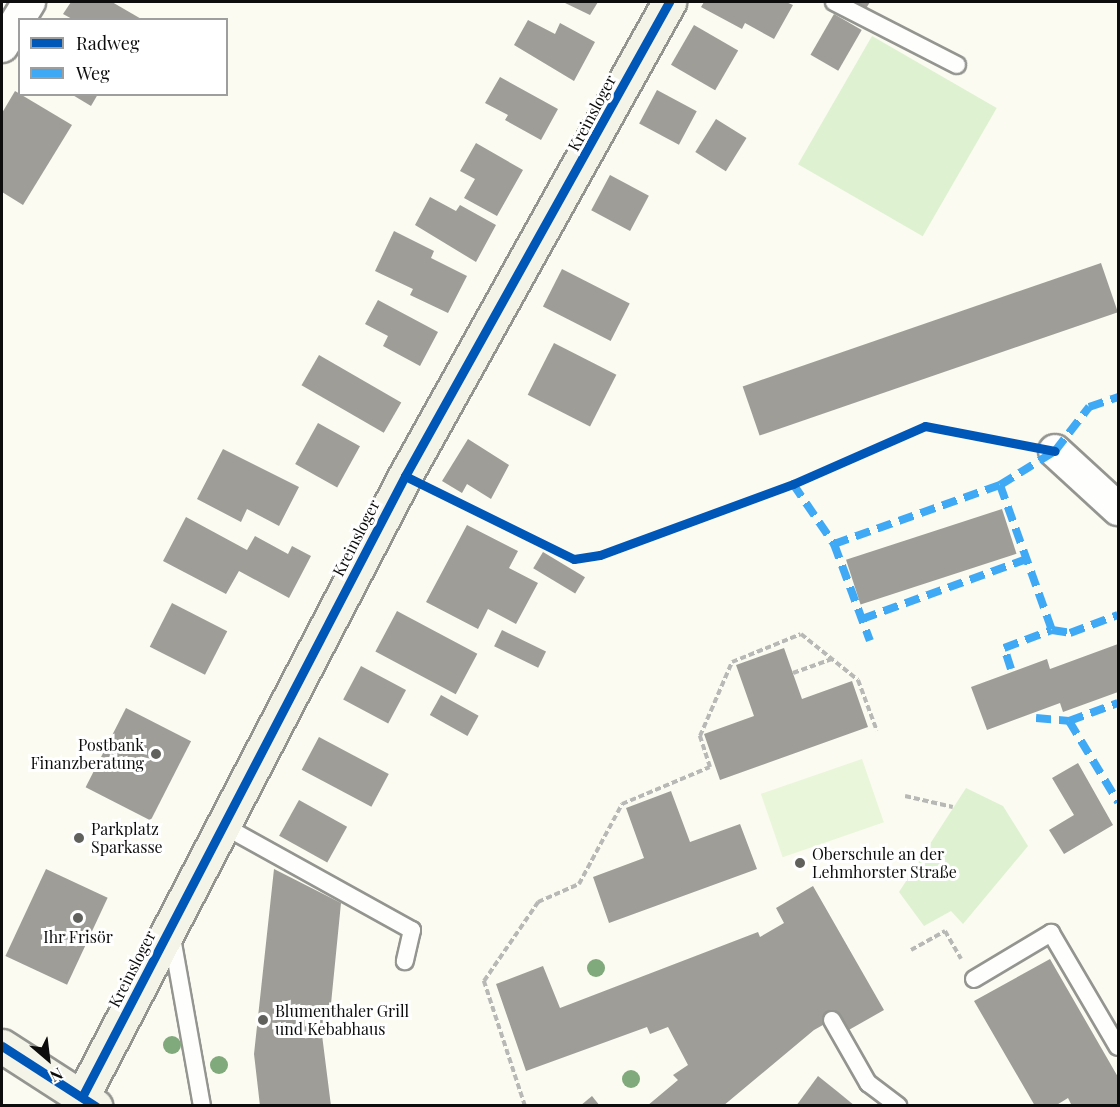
<!DOCTYPE html>
<meta charset="utf-8">
<style>
body{margin:0}
#map{position:relative;width:1120px;height:1107px;overflow:hidden;background:#fbfbf1;font-family:"Playfair Display",serif}
div>[style]{position:absolute}
[style*='--x']{left:calc(var(--x)*1px);top:calc(var(--y)*1px);width:calc(var(--w)*1px);rotate:calc(var(--a)*1deg)}
.green>*{inset:0;background:#def2d1;transform-origin:0 0}
.pitch>*{inset:0;background:#e9f6da;transform-origin:0 0}
.building>*{inset:0;background:#9e9d97;transform-origin:0 0}
.path>*{height:4px;margin-top:-2px;transform-origin:0;background:repeating-linear-gradient(90deg,#b8b8b6 0 6px,transparent 0 9px)}
.roads{filter:drop-shadow(2px 0 #949490) drop-shadow(-2px 0 #949490) drop-shadow(0 2px #949490) drop-shadow(0 -2px #949490)}
.service>*{height:16px;margin:-8px;padding:0 8px;transform-origin:8px;border-radius:8px;background:#fefefd}
.minor>*{height:32px;margin:-16px;padding:0 16px;transform-origin:16px;border-radius:16px;background:#fefefd}
.secondary>*{height:33px;margin:-16.5px;padding:0 16.5px;transform-origin:16.5px;border-radius:16.5px;background:#f4f5e8}
.quiet>*{height:8px;margin-top:-4px;transform-origin:0;background:repeating-linear-gradient(90deg,#3fa9f5 0 15px,transparent 0 23px)}
.cycleway>*{height:9px;margin:-4.5px;padding:0 4.5px;transform-origin:4.5px;border-radius:4.5px;background:#0057b8}
.trees>*{width:18px;height:18px;margin:-9px;border-radius:50%;background:#80a97c}
.dots>*{width:16px;height:16px;translate:-50% -50%;box-sizing:border-box;border:3px solid #fff;border-radius:50%}
span{translate:-50% -50%;white-space:nowrap;text-align:center;line-height:1.15;-webkit-text-stroke:6px #fff;paint-order:stroke}
.street-label{font-size:16px;color:#0d0d0d}
.poi-label{font-size:16px;color:#0d0d0d}
.right{translate:-100% -50%;text-align:right}
.left{translate:0 -50%;text-align:left}
.frame{position:absolute;inset:0;border:3px solid #0d0d0d;pointer-events:none}
.legend{position:absolute;left:18px;top:18px;width:210px;height:78px;box-sizing:border-box;background:#fff;border:2px solid #9e9e9e;margin:0;padding:8px 10px;list-style:none;font-size:18px;color:#0d0d0d}
.legend li{display:flex;align-items:center;gap:12px;height:30px}
.legend b{width:30px;border:2px solid #9e9e9e}
.north{position:absolute;left:18px;top:1029px;width:60px;height:60px;-webkit-text-stroke:4px #fff;paint-order:stroke;rotate:152deg;font-size:16px;font-weight:700;line-height:24px;text-align:center;color:#0d0d0d}
.north::after{content:'';display:block;margin:auto;width:21px;height:27px;background:#0d0d0d;clip-path:polygon(50% 0,100% 100%,50% 72%,0 100%)}
</style>
<div id="map">
<div class="green">
<i style="left:872px;top:36px;width:144px;height:148px;rotate:30deg"></i>
<i style="clip-path:polygon(966px 788px,1003px 806px,1028px 846px,963px 924px,951px 911px,924px 926px,899px 892px)"></i>
</div>
<div class="pitch">
<i style="left:862px;top:759px;width:67px;height:107px;rotate:71deg"></i>
</div>
<div class="building">
<i style="clip-path:polygon(71px 2px,112px 2px,143px 20px,74px 20px,63px 14px)"></i>
<i style="clip-path:polygon(563px 2px,598px 2px,590px 15px)"></i>
<i style="clip-path:polygon(704px 2px,786px 2px,793px 5px,774px 39px,745px 23px,742px 29px,701px 7px)"></i>
<i style="clip-path:polygon(850px 2px,870px 2px,865px 10px)"></i>
<i style="left:834px;top:14px;width:32px;height:47px;rotate:30deg"></i>
<i style="clip-path:polygon(528px 20px,555px 34px,560px 23px,595px 42px,574px 81px,514px 45px)"></i>
<i style="left:694px;top:25px;width:51px;height:46px;rotate:30deg"></i>
<i style="clip-path:polygon(500px 77px,558px 109px,541px 140px,505px 120px,508px 115px,485px 103px)"></i>
<i style="left:657px;top:90px;width:45px;height:38px;rotate:28deg"></i>
<i style="clip-path:polygon(15px 91px,72px 125px,23px 205px,2px 192px,2px 113px)"></i>
<i style="clip-path:polygon(71px 94px,98px 94px,91px 106px)"></i>
<i style="left:716px;top:119px;width:36px;height:39px;rotate:32deg"></i>
<i style="clip-path:polygon(476px 143px,523px 170px,497px 216px,464px 198px,475px 179px,460px 171px)"></i>
<i style="left:610px;top:175px;width:44px;height:40px;rotate:28deg"></i>
<i style="clip-path:polygon(430px 197px,456px 211px,460px 205px,496px 225px,476px 262px,415px 225px)"></i>
<i style="clip-path:polygon(394px 231px,434px 251px,431px 258px,467px 276px,448px 313px,410px 295px,413px 289px,375px 271px)"></i>
<i style="left:1101px;top:263px;width:52px;height:379px;rotate:71deg"></i>
<i style="left:562px;top:269px;width:76px;height:42px;rotate:27deg"></i>
<i style="clip-path:polygon(378px 300px,438px 332px,420px 366px,383px 346px,388px 336px,365px 324px)"></i>
<i style="left:554px;top:343px;width:70px;height:58px;rotate:27deg"></i>
<i style="left:319px;top:355px;width:95px;height:35px;rotate:30deg"></i>
<i style="left:318px;top:423px;width:48px;height:47px;rotate:29deg"></i>
<i style="clip-path:polygon(468px 439px,509px 465px,491px 499px,467px 484px,462px 493px,442px 481px)"></i>
<i style="clip-path:polygon(223px 449px,299px 487px,279px 526px,247px 509px,241px 522px,197px 499px)"></i>
<i style="left:1002px;top:509px;width:47px;height:164px;rotate:72deg"></i>
<i style="clip-path:polygon(186px 517px,247px 550px,255px 536px,288px 554px,292px 546px,311px 556px,289px 598px,239px 571px,226px 594px,163px 561px)"></i>
<i style="clip-path:polygon(467px 525px,518px 551px,509px 568px,538px 583px,516px 624px,488px 609px,478px 629px,426px 602px)"></i>
<i style="left:543px;top:552px;width:49px;height:19px;rotate:31deg"></i>
<i style="left:172px;top:603px;width:62px;height:49px;rotate:27deg"></i>
<i style="left:397px;top:611px;width:91px;height:46px;rotate:28deg"></i>
<i style="left:502px;top:630px;width:49px;height:18px;rotate:26deg"></i>
<i style="clip-path:polygon(1118px 644px,1118px 692px,1063px 712px,1060px 703px,987px 730px,971px 687px,1047px 659px,1050px 669px)"></i>
<i style="clip-path:polygon(784px 648px,802px 699px,852px 681px,868px 727px,720px 780px,704px 734px,754px 716px,736px 665px)"></i>
<i style="left:361px;top:666px;width:51px;height:38px;rotate:28deg"></i>
<i style="left:441px;top:695px;width:43px;height:23px;rotate:29deg"></i>
<i style="left:126px;top:708px;width:73px;height:89px;rotate:27deg"></i>
<i style="left:319px;top:737px;width:79px;height:37px;rotate:28deg"></i>
<i style="clip-path:polygon(1078px 763px,1113px 825px,1064px 854px,1049px 830px,1074px 815px,1052px 778px)"></i>
<i style="clip-path:polygon(671px 791px,690px 842px,740px 824px,757px 869px,609px 923px,593px 877px,644px 858px,626px 808px)"></i>
<i style="left:299px;top:800px;width:55px;height:41px;rotate:29deg"></i>
<i style="left:46px;top:869px;width:68px;height:96px;rotate:25deg"></i>
<i style="clip-path:polygon(274px 869px,341px 903px,329px 1024px,321px 1027px,331px 1106px,260px 1106px,254px 1054px)"></i>
<i style="clip-path:polygon(813px 886px,884px 1010px,847px 1031px,839px 1016px,814px 1030px,723px 1106px,647px 1106px,678px 1080px,673px 1075px,688px 1065px,668px 1027px,650px 1034px,647px 1027px,526px 1071px,496px 984px,543px 966px,560px 1008px,758px 932px,760px 937px,784px 923px,776px 908px)"></i>
<i style="clip-path:polygon(1050px 959px,1118px 1077px,1118px 1106px,1072px 1106px,1068px 1098px,1055px 1106px,1035px 1106px,974px 1001px)"></i>
<i style="clip-path:polygon(818px 1076px,838px 1092px,855px 1106px,796px 1106px)"></i>
<i style="clip-path:polygon(592px 1096px,600px 1106px,580px 1106px)"></i>
</div>
<div class="path">
<i style="--x:793;--y:673;--w:41;--a:-19.7"></i>
<i style="--x:905;--y:796;--w:49;--a:12.9"></i>
<i style="--x:911;--y:950;--w:39;--a:-29"></i>
<i style="--x:945;--y:931;--w:32;--a:60"></i>
<i style="--x:525;--y:1106;--w:132;--a:-108.2"></i>
<i style="--x:484;--y:981;--w:96;--a:-55.6"></i>
<i style="--x:538;--y:902;--w:45;--a:-23.7"></i>
<i style="--x:579;--y:884;--w:91;--a:-61.7"></i>
<i style="--x:622;--y:804;--w:95;--a:-22.8"></i>
<i style="--x:710;--y:767;--w:33;--a:-108"></i>
<i style="--x:700;--y:736;--w:81;--a:-66.6"></i>
<i style="--x:732;--y:662;--w:74;--a:-22.1"></i>
<i style="--x:801;--y:634;--w:73;--a:38.9"></i>
<i style="--x:858;--y:680;--w:54;--a:69.6"></i>
</div>
<div class="roads">
<div class="service">
<i style="--x:834;--y:2;--w:138;--a:27.1"></i>
<i style="--x:224;--y:826;--w:215;--a:29"></i>
<i style="--x:412;--y:930;--w:32;--a:103"></i>
<i style="--x:171;--y:932;--w:177;--a:79.9"></i>
<i style="--x:974;--y:979;--w:90;--a:-30.9"></i>
<i style="--x:1051;--y:933;--w:132;--a:59.6"></i>
<i style="--x:832;--y:1020;--w:73;--a:60.3"></i>
<i style="--x:868;--y:1083;--w:38;--a:37"></i>
</div>
<div class="minor">
<i style="--x:2;--y:46;--w:52;--a:-58.5"></i>
<i style="--x:1055;--y:451;--w:86;--a:42.6"></i>
</div>
<div class="secondary">
<i style="--x:2;--y:1046;--w:111;--a:32.8"></i>
<i style="--x:83;--y:1095;--w:698;--a:-62.52"></i>
<i style="--x:405;--y:476;--w:543;--a:-60.88"></i>
</div>
</div>
<div class="quiet">
<i style="--x:793;--y:484;--w:73;--a:55.7"></i>
<i style="--x:834;--y:544;--w:176;--a:-19.6"></i>
<i style="--x:1000;--y:485;--w:65;--a:-31.7"></i>
<i style="--x:1055;--y:451;--w:56;--a:-52.3"></i>
<i style="--x:1089;--y:407;--w:31;--a:-19"></i>
<i style="--x:1000;--y:485;--w:154;--a:70.3"></i>
<i style="--x:834;--y:544;--w:103;--a:69.6"></i>
<i style="--x:862;--y:619;--w:176;--a:-20"></i>
<i style="--x:1011;--y:669;--w:22;--a:-108"></i>
<i style="--x:1004;--y:648;--w:51;--a:-20.6"></i>
<i style="--x:1052;--y:630;--w:18;--a:9"></i>
<i style="--x:1070;--y:633;--w:51;--a:-20.6"></i>
<i style="--x:1036;--y:718;--w:33;--a:5"></i>
<i style="--x:1069;--y:721;--w:52;--a:-20.2"></i>
<i style="--x:1069;--y:721;--w:95;--a:58.8"></i>
</div>
<div class="cycleway">
<i style="--x:405;--y:476;--w:188;--a:26.2"></i>
<i style="--x:574;--y:559;--w:26;--a:-9"></i>
<i style="--x:600;--y:555;--w:206;--a:-20.2"></i>
<i style="--x:793;--y:484;--w:144;--a:-23.7"></i>
<i style="--x:925;--y:426;--w:132;--a:10.9"></i>
<i style="--x:2;--y:1046;--w:111;--a:32.8"></i>
<i style="--x:83;--y:1095;--w:698;--a:-62.52"></i>
<i style="--x:405;--y:476;--w:543;--a:-60.88"></i>
</div>
<div class="trees">
<i style="left:596px;top:968px"></i>
<i style="left:172px;top:1045px"></i>
<i style="left:219px;top:1065px"></i>
<i style="left:631px;top:1079px"></i>
</div>
<div class="dots">
<i style="left:156px;top:754px;background:#60605d"></i>
<i style="left:79px;top:838px;background:#60605d"></i>
<i style="left:800px;top:863px;background:#60605d"></i>
<i style="left:78px;top:918px;background:#60605d"></i>
<i style="left:263px;top:1020px;background:#60605d"></i>
</div>
<div class="street-label">
<span style="left:592px;top:113px;rotate:-62deg">Kreinsloger</span>
<span style="left:356px;top:538px;rotate:-63deg">Kreinsloger</span>
<span style="left:132px;top:969px;rotate:-63deg">Kreinsloger</span>
</div>
<div class="poi-label">
<span class="right" style="left:144px;top:754px">Postbank<br>Finanzberatung</span>
<span class="left" style="left:91px;top:838px">Parkplatz<br>Sparkasse</span>
<span class="left" style="left:812px;top:863px">Oberschule an der<br>Lehmhorster Straße</span>
<span style="left:78px;top:937px">Ihr Frisör</span>
<span class="left" style="left:275px;top:1020px">Blumenthaler Grill<br>und Kebabhaus</span>
</div>
<div class="frame"></div>
<ul class="legend">
<li><b style="height:8px;background:#0057b8"></b>Radweg</li>
<li><b style="height:8px;background:#3fa9f5"></b>Weg</li>
</ul>
<div class="north">N</div>
</div>
